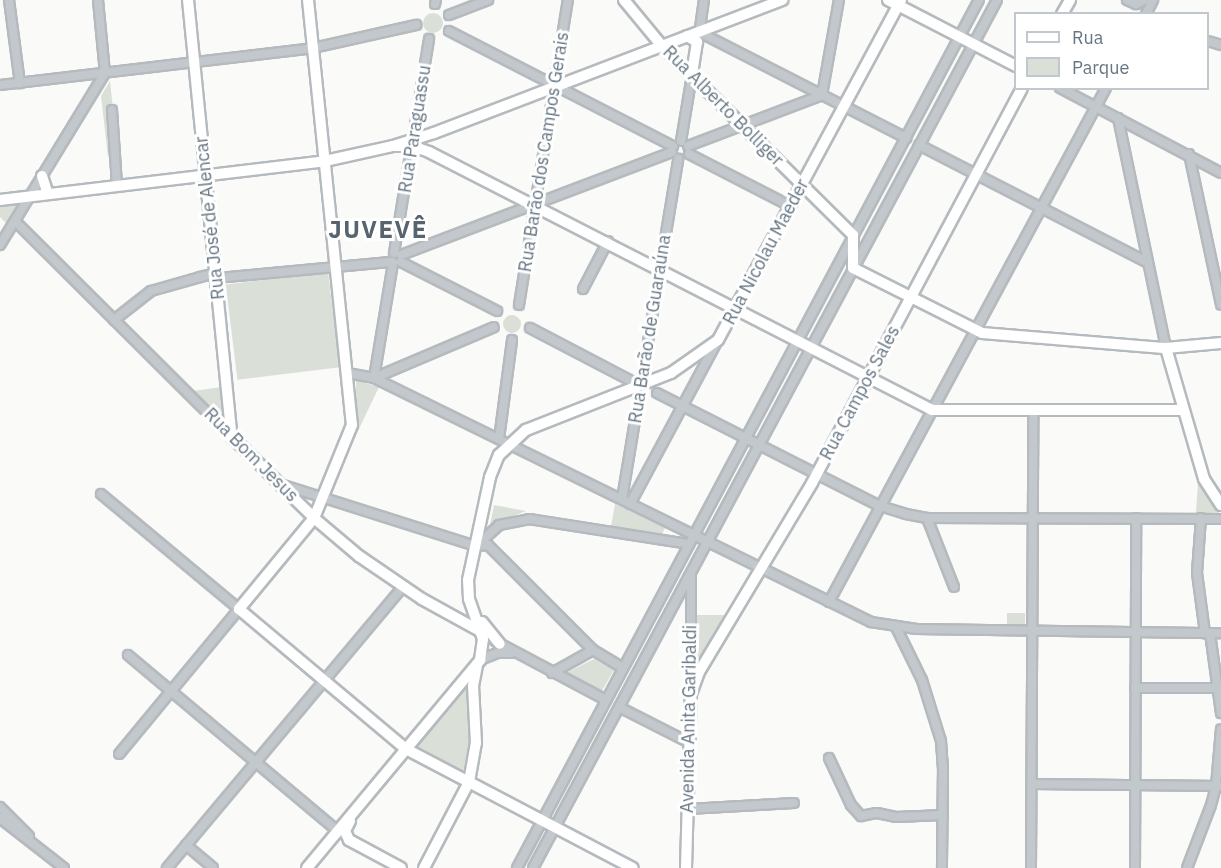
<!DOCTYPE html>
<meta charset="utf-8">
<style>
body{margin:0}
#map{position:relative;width:1221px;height:868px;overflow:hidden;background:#fafaf8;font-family:"IBM Plex Sans",sans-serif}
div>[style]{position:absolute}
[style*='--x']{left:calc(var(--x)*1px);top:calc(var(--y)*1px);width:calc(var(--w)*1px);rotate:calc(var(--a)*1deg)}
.green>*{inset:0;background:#dadfd7;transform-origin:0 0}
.round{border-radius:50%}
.roads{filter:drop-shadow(2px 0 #b5babe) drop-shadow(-2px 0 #b5babe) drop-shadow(0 2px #b5babe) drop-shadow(0 -2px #b5babe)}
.minor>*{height:8px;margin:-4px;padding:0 4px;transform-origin:4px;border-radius:4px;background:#c3c8cc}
.major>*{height:10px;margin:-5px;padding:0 5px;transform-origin:5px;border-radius:5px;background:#fff}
span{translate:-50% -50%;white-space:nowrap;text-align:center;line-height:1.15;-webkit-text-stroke:6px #fff;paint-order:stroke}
.street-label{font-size:18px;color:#657683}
.district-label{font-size:24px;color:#57646e;font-weight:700;letter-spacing:1.5px}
.legend{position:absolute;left:1014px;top:12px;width:195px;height:78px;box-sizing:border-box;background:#fff;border:2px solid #c1c8cd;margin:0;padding:8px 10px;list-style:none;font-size:18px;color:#657683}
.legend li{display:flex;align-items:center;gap:12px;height:30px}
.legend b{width:30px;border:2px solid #c1c8cd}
</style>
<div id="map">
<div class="green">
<i class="round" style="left:423px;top:13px;width:20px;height:20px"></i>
<i style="clip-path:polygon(110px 81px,118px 156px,108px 157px,101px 96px)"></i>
<i style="clip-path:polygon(23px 203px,9px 226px,0 217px,0 206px)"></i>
<i style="left:328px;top:272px;width:96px;height:103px;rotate:83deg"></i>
<i class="round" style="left:503px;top:315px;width:18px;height:18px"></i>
<i style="clip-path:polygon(356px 380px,379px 387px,356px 435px)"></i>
<i style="clip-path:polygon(222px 387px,227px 426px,193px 391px)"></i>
<i style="clip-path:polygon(1198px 483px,1219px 513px,1196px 513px)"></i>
<i style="clip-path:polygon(615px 504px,665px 528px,662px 534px,611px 526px)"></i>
<i style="clip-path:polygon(494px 505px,526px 511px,490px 525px)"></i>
<i style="left:1007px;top:613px;width:18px;height:13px"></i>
<i style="clip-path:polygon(685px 615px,728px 615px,699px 660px,685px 660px)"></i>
<i style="clip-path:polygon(594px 659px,614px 670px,600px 694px,562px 675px)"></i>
<i style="clip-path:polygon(465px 689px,468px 692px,471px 732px,463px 773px,415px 749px)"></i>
</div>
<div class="roads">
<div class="minor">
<i style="--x:9;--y:0;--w:84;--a:82.5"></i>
<i style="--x:1127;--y:0;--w:10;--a:24"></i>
<i style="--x:1136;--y:4;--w:10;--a:-24"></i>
<i style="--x:435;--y:4;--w:4;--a:-76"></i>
<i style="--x:1146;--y:14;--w:16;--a:-63"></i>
<i style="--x:449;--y:15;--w:42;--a:-21"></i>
<i style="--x:449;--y:31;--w:252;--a:27.2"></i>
<i style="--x:699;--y:32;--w:233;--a:27.1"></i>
<i style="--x:699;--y:35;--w:35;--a:-82"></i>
<i style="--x:1208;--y:41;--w:14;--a:17"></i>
<i style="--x:0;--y:85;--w:315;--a:-6.7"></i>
<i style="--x:313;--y:48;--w:106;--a:-12.6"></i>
<i style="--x:1060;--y:88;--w:182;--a:27.8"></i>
<i style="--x:822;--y:95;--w:97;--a:-79.9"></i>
<i style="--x:112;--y:110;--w:76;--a:86.2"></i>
<i style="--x:1118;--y:118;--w:235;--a:78.2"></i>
<i style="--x:681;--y:141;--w:67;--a:-80.5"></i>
<i style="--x:919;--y:145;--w:256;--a:27.2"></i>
<i style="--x:688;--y:146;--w:143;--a:-20.8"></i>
<i style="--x:689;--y:154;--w:114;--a:27.2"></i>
<i style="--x:1189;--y:154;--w:154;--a:78"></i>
<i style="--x:15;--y:221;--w:306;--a:44.9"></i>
<i style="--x:0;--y:245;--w:202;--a:-58.6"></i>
<i style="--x:105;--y:73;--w:73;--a:-95.5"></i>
<i style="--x:394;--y:253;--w:217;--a:-80.7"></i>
<i style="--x:401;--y:255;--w:290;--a:-20.8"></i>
<i style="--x:401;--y:262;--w:108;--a:27"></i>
<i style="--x:583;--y:289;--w:54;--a:-62.5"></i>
<i style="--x:519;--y:305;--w:309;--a:-80.9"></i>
<i style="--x:114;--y:320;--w:47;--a:-38.1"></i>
<i style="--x:151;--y:291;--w:51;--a:-15.9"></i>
<i style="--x:200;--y:277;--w:9;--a:-13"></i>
<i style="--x:209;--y:275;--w:9;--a:21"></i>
<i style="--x:217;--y:278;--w:175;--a:-5.3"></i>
<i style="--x:530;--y:328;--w:125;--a:27.6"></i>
<i style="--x:347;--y:373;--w:27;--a:10"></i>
<i style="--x:374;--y:378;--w:554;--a:26.15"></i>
<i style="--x:871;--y:622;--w:46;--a:8.8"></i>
<i style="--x:916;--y:629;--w:305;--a:0.8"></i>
<i style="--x:374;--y:378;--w:130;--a:-23"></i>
<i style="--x:374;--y:378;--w:117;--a:-80.6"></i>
<i style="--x:657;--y:393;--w:250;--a:26.9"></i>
<i style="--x:880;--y:506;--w:27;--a:17"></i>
<i style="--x:906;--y:514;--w:21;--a:11"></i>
<i style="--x:927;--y:518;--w:294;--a:0.2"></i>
<i style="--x:499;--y:439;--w:100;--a:-82.5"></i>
<i style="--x:280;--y:484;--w:206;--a:17.6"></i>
<i style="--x:476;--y:546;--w:12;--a:-5"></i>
<i style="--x:488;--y:545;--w:148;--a:45"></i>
<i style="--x:593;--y:650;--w:35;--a:31"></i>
<i style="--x:101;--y:494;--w:180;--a:39.8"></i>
<i style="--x:239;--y:609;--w:188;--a:129.6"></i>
<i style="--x:622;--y:499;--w:345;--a:-80.6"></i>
<i style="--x:630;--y:504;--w:186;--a:-61.8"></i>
<i style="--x:927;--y:518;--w:74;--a:68.6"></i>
<i style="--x:1201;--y:518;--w:55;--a:94.2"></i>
<i style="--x:1197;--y:573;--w:61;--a:82.4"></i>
<i style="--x:476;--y:546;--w:31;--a:-42"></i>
<i style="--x:499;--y:525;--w:31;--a:-11"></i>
<i style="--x:529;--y:519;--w:161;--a:8.9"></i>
<i style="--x:691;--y:574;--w:113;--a:90"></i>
<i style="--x:829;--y:602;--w:584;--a:-61.68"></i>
<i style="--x:896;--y:627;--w:59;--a:63.9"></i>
<i style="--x:922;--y:680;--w:64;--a:72.7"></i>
<i style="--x:941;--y:741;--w:26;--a:86"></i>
<i style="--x:943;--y:767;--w:101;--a:90.6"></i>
<i style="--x:1210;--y:633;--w:81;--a:82.2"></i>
<i style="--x:495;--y:641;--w:126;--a:28"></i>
<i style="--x:128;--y:655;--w:278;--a:40"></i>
<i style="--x:480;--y:660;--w:18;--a:-22"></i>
<i style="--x:497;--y:653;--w:14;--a:0"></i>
<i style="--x:552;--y:673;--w:47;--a:-29.3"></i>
<i style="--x:1135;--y:688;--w:83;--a:0"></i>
<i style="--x:619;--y:707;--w:80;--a:26.9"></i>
<i style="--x:829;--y:758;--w:52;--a:64.9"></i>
<i style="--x:851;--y:805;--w:15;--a:48"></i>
<i style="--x:861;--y:816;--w:16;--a:-11"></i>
<i style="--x:877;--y:813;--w:19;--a:12"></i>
<i style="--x:896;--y:817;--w:47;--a:-2.4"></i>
<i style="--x:1032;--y:784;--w:189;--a:0.6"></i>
<i style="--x:0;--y:807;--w:41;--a:45"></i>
<i style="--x:688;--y:809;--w:106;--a:-3.2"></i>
<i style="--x:0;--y:818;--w:81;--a:38"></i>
<i style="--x:186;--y:845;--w:35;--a:40"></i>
<i style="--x:167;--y:868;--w:367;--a:-50"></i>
<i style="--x:517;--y:868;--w:983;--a:-61.98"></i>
<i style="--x:533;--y:868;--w:984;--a:-61.87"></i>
<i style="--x:1031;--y:868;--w:458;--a:-89.7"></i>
<i style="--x:1135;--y:868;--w:350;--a:-89.8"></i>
<i style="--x:1187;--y:868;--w:67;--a:-69.1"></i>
<i style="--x:1211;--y:805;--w:20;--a:-75"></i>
<i style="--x:1216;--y:786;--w:57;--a:-85"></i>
</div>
<div class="major">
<i style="--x:188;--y:0;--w:439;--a:84.3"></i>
<i style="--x:232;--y:437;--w:115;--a:44.6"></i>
<i style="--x:314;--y:518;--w:59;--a:40.2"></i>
<i style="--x:359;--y:556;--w:76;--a:34.3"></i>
<i style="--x:422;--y:599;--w:68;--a:28.8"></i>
<i style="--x:308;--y:0;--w:427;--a:84.1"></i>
<i style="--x:352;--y:425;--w:100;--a:112.2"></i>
<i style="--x:314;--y:518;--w:118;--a:129.5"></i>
<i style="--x:239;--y:609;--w:218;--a:40"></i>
<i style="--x:406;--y:749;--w:256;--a:27.7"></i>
<i style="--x:624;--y:0;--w:60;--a:50.4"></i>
<i style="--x:662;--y:46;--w:269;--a:44.7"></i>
<i style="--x:853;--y:235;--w:33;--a:90"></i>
<i style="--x:853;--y:268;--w:144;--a:26.7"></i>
<i style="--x:982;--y:333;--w:185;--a:4.7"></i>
<i style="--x:1166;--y:348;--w:55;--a:-5.2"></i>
<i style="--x:888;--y:0;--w:144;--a:27.3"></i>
<i style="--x:1062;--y:14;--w:16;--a:-60"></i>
<i style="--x:687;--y:36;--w:12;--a:31"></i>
<i style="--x:697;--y:42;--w:33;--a:99"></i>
<i style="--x:393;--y:146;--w:19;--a:0"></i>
<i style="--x:412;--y:146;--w:18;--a:19"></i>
<i style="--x:429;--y:152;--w:565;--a:27.15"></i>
<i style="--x:932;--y:410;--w:251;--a:0"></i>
<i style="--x:42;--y:176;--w:19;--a:72"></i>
<i style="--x:0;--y:200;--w:327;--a:-6.8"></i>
<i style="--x:325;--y:161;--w:70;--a:-12.4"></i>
<i style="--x:393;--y:146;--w:43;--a:-17.6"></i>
<i style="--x:434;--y:133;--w:373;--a:-20.9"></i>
<i style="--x:1166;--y:348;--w:136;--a:73.8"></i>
<i style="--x:1204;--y:479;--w:31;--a:57"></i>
<i style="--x:482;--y:622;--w:28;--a:51"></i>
<i style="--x:350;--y:821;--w:11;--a:117"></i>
<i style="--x:345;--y:831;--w:10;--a:66"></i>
<i style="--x:349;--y:840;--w:59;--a:28.3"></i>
<i style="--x:307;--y:868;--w:271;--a:-50.2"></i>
<i style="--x:480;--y:660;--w:21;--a:-82"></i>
<i style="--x:483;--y:639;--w:42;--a:-109.3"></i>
<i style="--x:469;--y:599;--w:19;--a:-93"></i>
<i style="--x:468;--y:580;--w:105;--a:-77.9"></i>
<i style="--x:490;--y:477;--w:24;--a:-68"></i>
<i style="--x:499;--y:455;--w:37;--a:-43"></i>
<i style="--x:526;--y:430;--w:156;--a:-21.5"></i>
<i style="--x:671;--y:373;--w:57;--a:-35.1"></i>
<i style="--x:718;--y:340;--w:386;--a:-61.7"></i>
<i style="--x:424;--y:868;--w:97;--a:-62.4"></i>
<i style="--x:469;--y:782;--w:40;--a:-80"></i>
<i style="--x:476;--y:743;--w:57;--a:-93"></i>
<i style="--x:473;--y:686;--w:20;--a:-79"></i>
<i style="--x:686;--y:868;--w:174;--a:-88.4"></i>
<i style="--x:691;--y:694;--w:23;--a:-70"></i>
<i style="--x:699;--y:672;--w:220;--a:-59.1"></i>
<i style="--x:812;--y:483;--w:447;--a:-62"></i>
</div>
</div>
<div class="street-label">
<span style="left:723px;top:106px;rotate:45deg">Rua Alberto Bolliger</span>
<span style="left:415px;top:129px;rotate:-81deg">Rua Paraguassu</span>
<span style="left:544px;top:152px;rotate:-81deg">Rua Barão dos Campos Gerais</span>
<span style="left:210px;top:218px;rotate:-96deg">Rua José de Alencar</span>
<span style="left:766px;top:252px;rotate:-62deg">Rua Nicolau Maeder</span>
<span style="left:650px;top:329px;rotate:-81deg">Rua Barão de Guaraúna</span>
<span style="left:860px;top:393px;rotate:-62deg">Rua Campos Sales</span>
<span style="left:251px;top:455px;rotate:45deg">Rua Bom Jesus</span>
<span style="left:689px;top:719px;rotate:-89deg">Avenida Anita Garibaldi</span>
</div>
<div class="district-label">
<span style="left:378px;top:230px">JUVEVÊ</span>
</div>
<ul class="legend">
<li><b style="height:8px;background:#fff"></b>Rua</li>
<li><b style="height:16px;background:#dadfd7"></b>Parque</li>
</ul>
</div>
